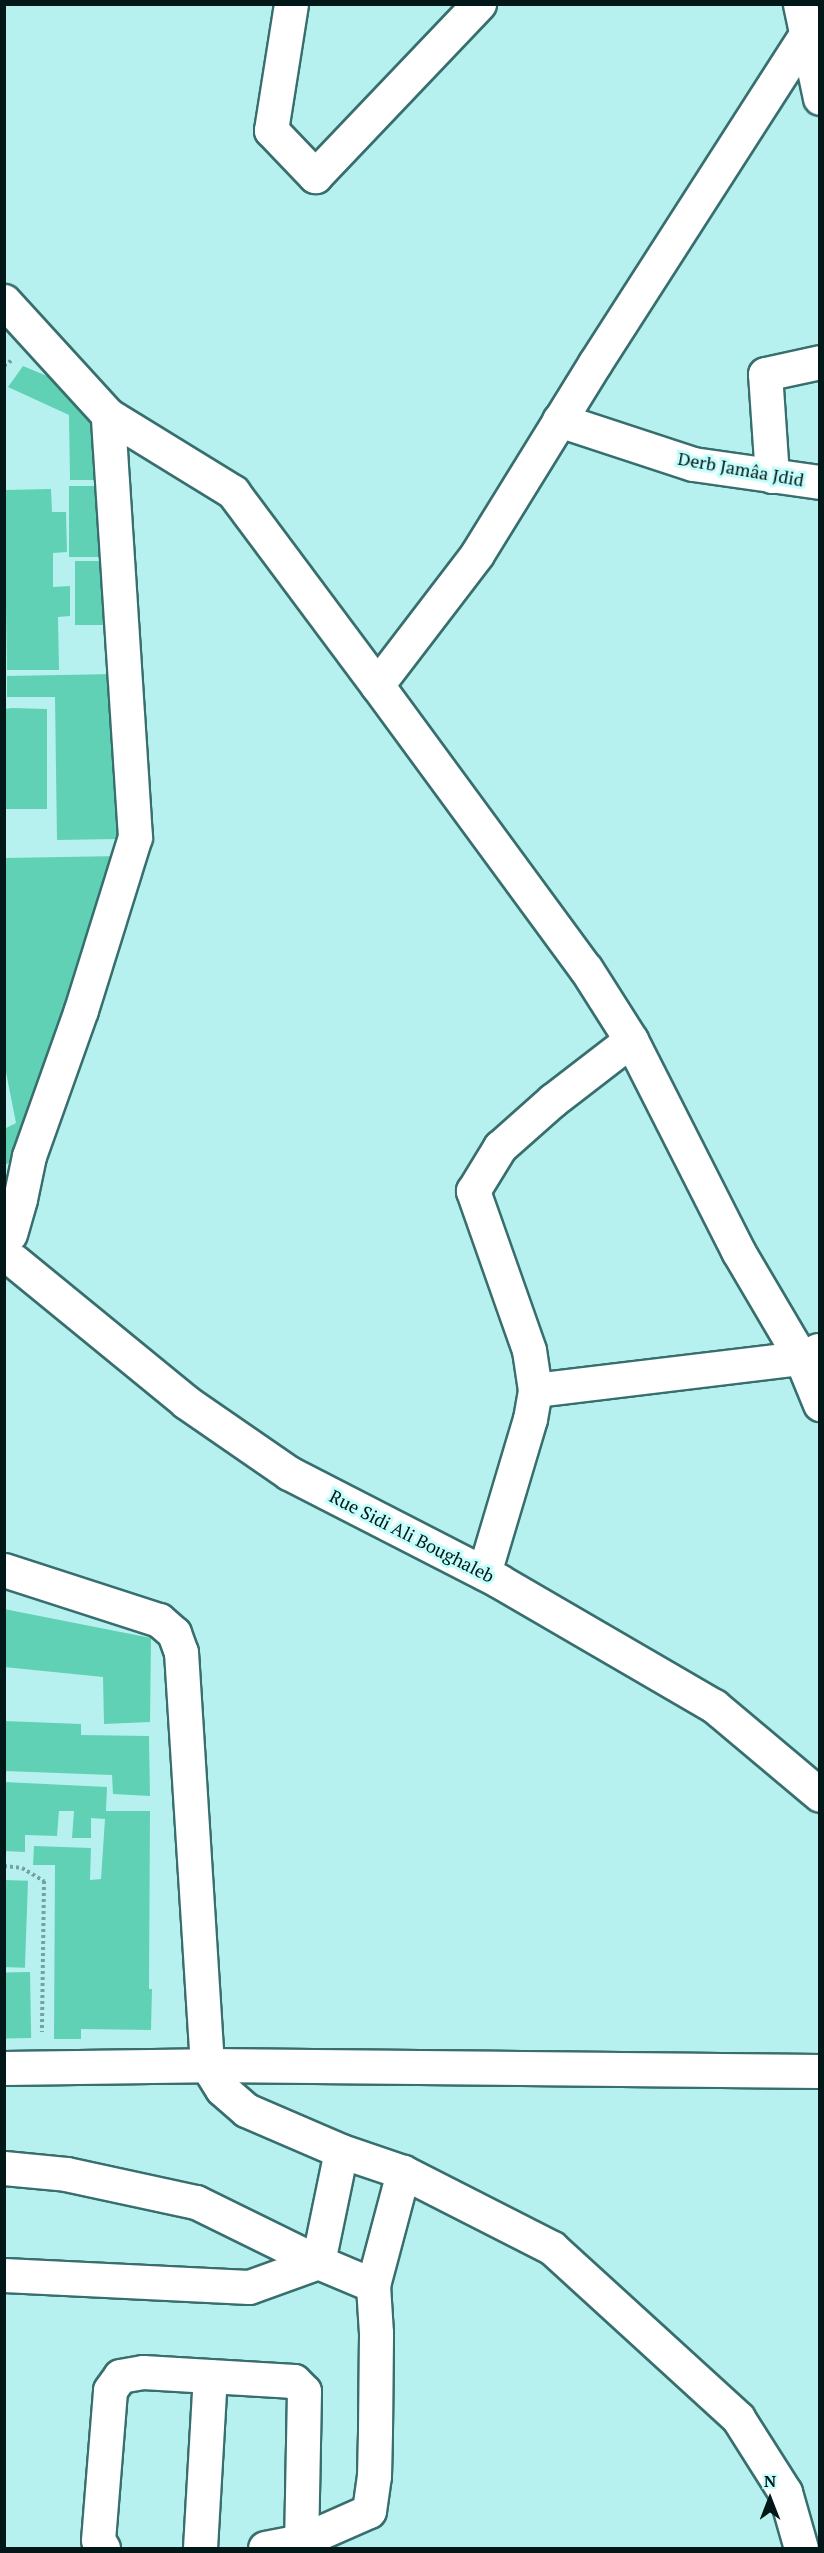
<!DOCTYPE html>
<meta charset="utf-8">
<style>
body{margin:0}
#map{position:relative;width:824px;height:2553px;overflow:hidden;background:#b7f1ef;font-family:"PT Serif",serif}
div>[style]{position:absolute}
[style*='--x']{left:calc(var(--x)*1px);top:calc(var(--y)*1px);width:calc(var(--w)*1px);rotate:calc(var(--a)*1deg)}
.building>*{inset:0;background:#60d1b4;transform-origin:0 0}
.path>*{height:4px;margin-top:-2px;transform-origin:0;background:repeating-linear-gradient(90deg,#75a2a0 0 3px,transparent 0 6px)}
.roads{filter:drop-shadow(2px 0 #386f6e) drop-shadow(-2px 0 #386f6e) drop-shadow(0 2px #386f6e) drop-shadow(0 -2px #386f6e)}
.minor>*{height:33px;margin:-16.5px;padding:0 16.5px;transform-origin:16.5px;border-radius:16.5px;background:#fff}
span{translate:-50% -50%;white-space:nowrap;text-align:center;line-height:1.15;-webkit-text-stroke:6px #c4fefc;paint-order:stroke}
.street-label{font-size:18px;color:#021717}
.frame{position:absolute;inset:0;border:6px solid #021717;pointer-events:none}
.north{position:absolute;left:740px;top:2469px;width:60px;height:60px;-webkit-text-stroke:4px #c4fefc;paint-order:stroke;rotate:0deg;font-size:16px;font-weight:700;line-height:24px;text-align:center;color:#021717}
.north::after{content:'';display:block;margin:auto;width:21px;height:27px;background:#021717;clip-path:polygon(50% 0,100% 100%,50% 72%,0 100%)}
</style>
<div id="map">
<div class="building">
<i style="clip-path:polygon(23px 366px,71px 386px,97px 414px,99px 480px,70px 480px,69px 415px,8px 387px)"></i>
<i style="left:105px;top:486px;width:71px;height:36px;rotate:90deg"></i>
<i style="clip-path:polygon(51px 489px,52px 512px,66px 512px,67px 552px,53px 553px,53px 587px,70px 586px,70px 616px,58px 617px,59px 670px,7px 670px,4px 490px)"></i>
<i style="left:75px;top:561px;width:33px;height:64px"></i>
<i style="clip-path:polygon(114px 674px,117px 839px,57px 840px,55px 697px,7px 697px,7px 676px)"></i>
<i style="clip-path:polygon(12px 708px,47px 709px,47px 809px,4px 809px,4px 709px)"></i>
<i style="clip-path:polygon(121px 856px,21px 1158px,4px 1165px,4px 1129px,16px 1123px,4px 1062px,4px 858px)"></i>
<i style="clip-path:polygon(4px 1609px,151px 1638px,150px 1722px,104px 1724px,103px 1677px,4px 1667px)"></i>
<i style="clip-path:polygon(4px 1721px,81px 1724px,81px 1735px,149px 1736px,150px 1796px,113px 1794px,112px 1775px,4px 1771px)"></i>
<i style="clip-path:polygon(4px 1782px,107px 1787px,106px 1811px,150px 1811px,149px 1989px,152px 1989px,151px 2030px,81px 2029px,81px 2039px,54px 2039px,55px 1865px,33px 1865px,34px 1846px,91px 1848px,90px 1880px,101px 1879px,105px 1819px,91px 1818px,91px 1838px,72px 1838px,74px 1811px,59px 1811px,57px 1836px,25px 1835px,25px 1852px,4px 1851px)"></i>
<i style="left:4px;top:1880px;width:24px;height:87px;rotate:2deg"></i>
<i style="left:30px;top:1972px;width:66px;height:26px;rotate:89deg"></i>
</div>
<div class="path">
<i style="--x:4;--y:366;--w:9;--a:-36"></i>
<i style="--x:4;--y:1866;--w:18;--a:6"></i>
<i style="--x:22;--y:1868;--w:26;--a:31"></i>
<i style="--x:44;--y:1881;--w:151;--a:90.8"></i>
</div>
<div class="roads">
<div class="minor">
<i style="--x:291;--y:4;--w:128;--a:99"></i>
<i style="--x:271;--y:130;--w:64;--a:46.3"></i>
<i style="--x:315;--y:176;--w:238;--a:-46.4"></i>
<i style="--x:800;--y:4;--w:96;--a:78"></i>
<i style="--x:4;--y:301;--w:154;--a:47.6"></i>
<i style="--x:108;--y:415;--w:147;--a:31.6"></i>
<i style="--x:233;--y:492;--w:241;--a:53.3"></i>
<i style="--x:377;--y:685;--w:353;--a:53.7"></i>
<i style="--x:586;--y:969;--w:84;--a:57.6"></i>
<i style="--x:631;--y:1040;--w:237;--a:63.1"></i>
<i style="--x:738;--y:1251;--w:124;--a:59.5"></i>
<i style="--x:801;--y:1358;--w:50;--a:67.6"></i>
<i style="--x:559;--y:420;--w:141;--a:18.2"></i>
<i style="--x:693;--y:464;--w:128;--a:8.1"></i>
<i style="--x:772;--y:476;--w:102;--a:-93.9"></i>
<i style="--x:765;--y:374;--w:56;--a:-12.3"></i>
<i style="--x:377;--y:685;--w:165;--a:-52.6"></i>
<i style="--x:477;--y:554;--w:225;--a:-58.3"></i>
<i style="--x:595;--y:363;--w:391;--a:-57.3"></i>
<i style="--x:10;--y:1234;--w:36;--a:-74"></i>
<i style="--x:20;--y:1199;--w:44;--a:-78.2"></i>
<i style="--x:29;--y:1156;--w:155;--a:-70.4"></i>
<i style="--x:81;--y:1010;--w:181;--a:-72.7"></i>
<i style="--x:135;--y:837;--w:423;--a:-93.7"></i>
<i style="--x:14;--y:1261;--w:222;--a:39.3"></i>
<i style="--x:186;--y:1402;--w:125;--a:34.6"></i>
<i style="--x:289;--y:1473;--w:236;--a:27.2"></i>
<i style="--x:499;--y:1581;--w:249;--a:30.2"></i>
<i style="--x:714;--y:1706;--w:138;--a:40"></i>
<i style="--x:535;--y:1390;--w:268;--a:-6.9"></i>
<i style="--x:801;--y:1358;--w:19;--a:-25"></i>
<i style="--x:4;--y:1570;--w:163;--a:17.9"></i>
<i style="--x:159;--y:1620;--w:20;--a:41"></i>
<i style="--x:174;--y:1633;--w:20;--a:70"></i>
<i style="--x:181;--y:1652;--w:414;--a:86.4"></i>
<i style="--x:207;--y:2065;--w:28;--a:58"></i>
<i style="--x:222;--y:2089;--w:32;--a:41"></i>
<i style="--x:246;--y:2110;--w:103;--a:23.3"></i>
<i style="--x:341;--y:2151;--w:65;--a:18.7"></i>
<i style="--x:403;--y:2172;--w:167;--a:27"></i>
<i style="--x:552;--y:2248;--w:252;--a:42.4"></i>
<i style="--x:738;--y:2418;--w:88;--a:57.6"></i>
<i style="--x:785;--y:2492;--w:58;--a:74.1"></i>
<i style="--x:484;--y:1573;--w:161;--a:-73.4"></i>
<i style="--x:530;--y:1419;--w:29;--a:-80"></i>
<i style="--x:535;--y:1390;--w:40;--a:-98.5"></i>
<i style="--x:529;--y:1350;--w:169;--a:-109.4"></i>
<i style="--x:473;--y:1191;--w:52;--a:-58.5"></i>
<i style="--x:500;--y:1147;--w:71;--a:-41.6"></i>
<i style="--x:553;--y:1100;--w:98;--a:-37.6"></i>
<i style="--x:4;--y:2068;--w:203;--a:-0.8"></i>
<i style="--x:207;--y:2065;--w:613;--a:0.56"></i>
<i style="--x:4;--y:2168;--w:62;--a:5.5"></i>
<i style="--x:66;--y:2174;--w:133;--a:12.2"></i>
<i style="--x:196;--y:2202;--w:136;--a:26.2"></i>
<i style="--x:318;--y:2262;--w:60;--a:22.7"></i>
<i style="--x:318;--y:2262;--w:113;--a:-78.3"></i>
<i style="--x:4;--y:2275;--w:245;--a:2.8"></i>
<i style="--x:249;--y:2287;--w:73;--a:-19.9"></i>
<i style="--x:103;--y:2548;--w:9;--a:-122"></i>
<i style="--x:98;--y:2540;--w:150;--a:-85.4"></i>
<i style="--x:110;--y:2390;--w:17;--a:-54"></i>
<i style="--x:120;--y:2376;--w:23;--a:-10"></i>
<i style="--x:143;--y:2372;--w:151;--a:3.4"></i>
<i style="--x:294;--y:2381;--w:14;--a:45"></i>
<i style="--x:304;--y:2391;--w:150;--a:91.1"></i>
<i style="--x:200;--y:2548;--w:172;--a:-86.7"></i>
<i style="--x:265;--y:2548;--w:37;--a:-11"></i>
<i style="--x:301;--y:2541;--w:74;--a:-23.8"></i>
<i style="--x:369;--y:2511;--w:35;--a:-82"></i>
<i style="--x:374;--y:2476;--w:45;--a:-88.7"></i>
<i style="--x:375;--y:2431;--w:98;--a:-89.4"></i>
<i style="--x:376;--y:2333;--w:48;--a:-93.6"></i>
<i style="--x:373;--y:2285;--w:117;--a:-75.1"></i>
</div>
</div>
<div class="street-label">
<span style="left:741px;top:469px;rotate:10deg">Derb Jamâa Jdid</span>
<span style="left:412px;top:1536px;rotate:27deg">Rue Sidi Ali Boughaleb</span>
</div>
<div class="frame"></div>
<div class="north">N</div>
</div>
